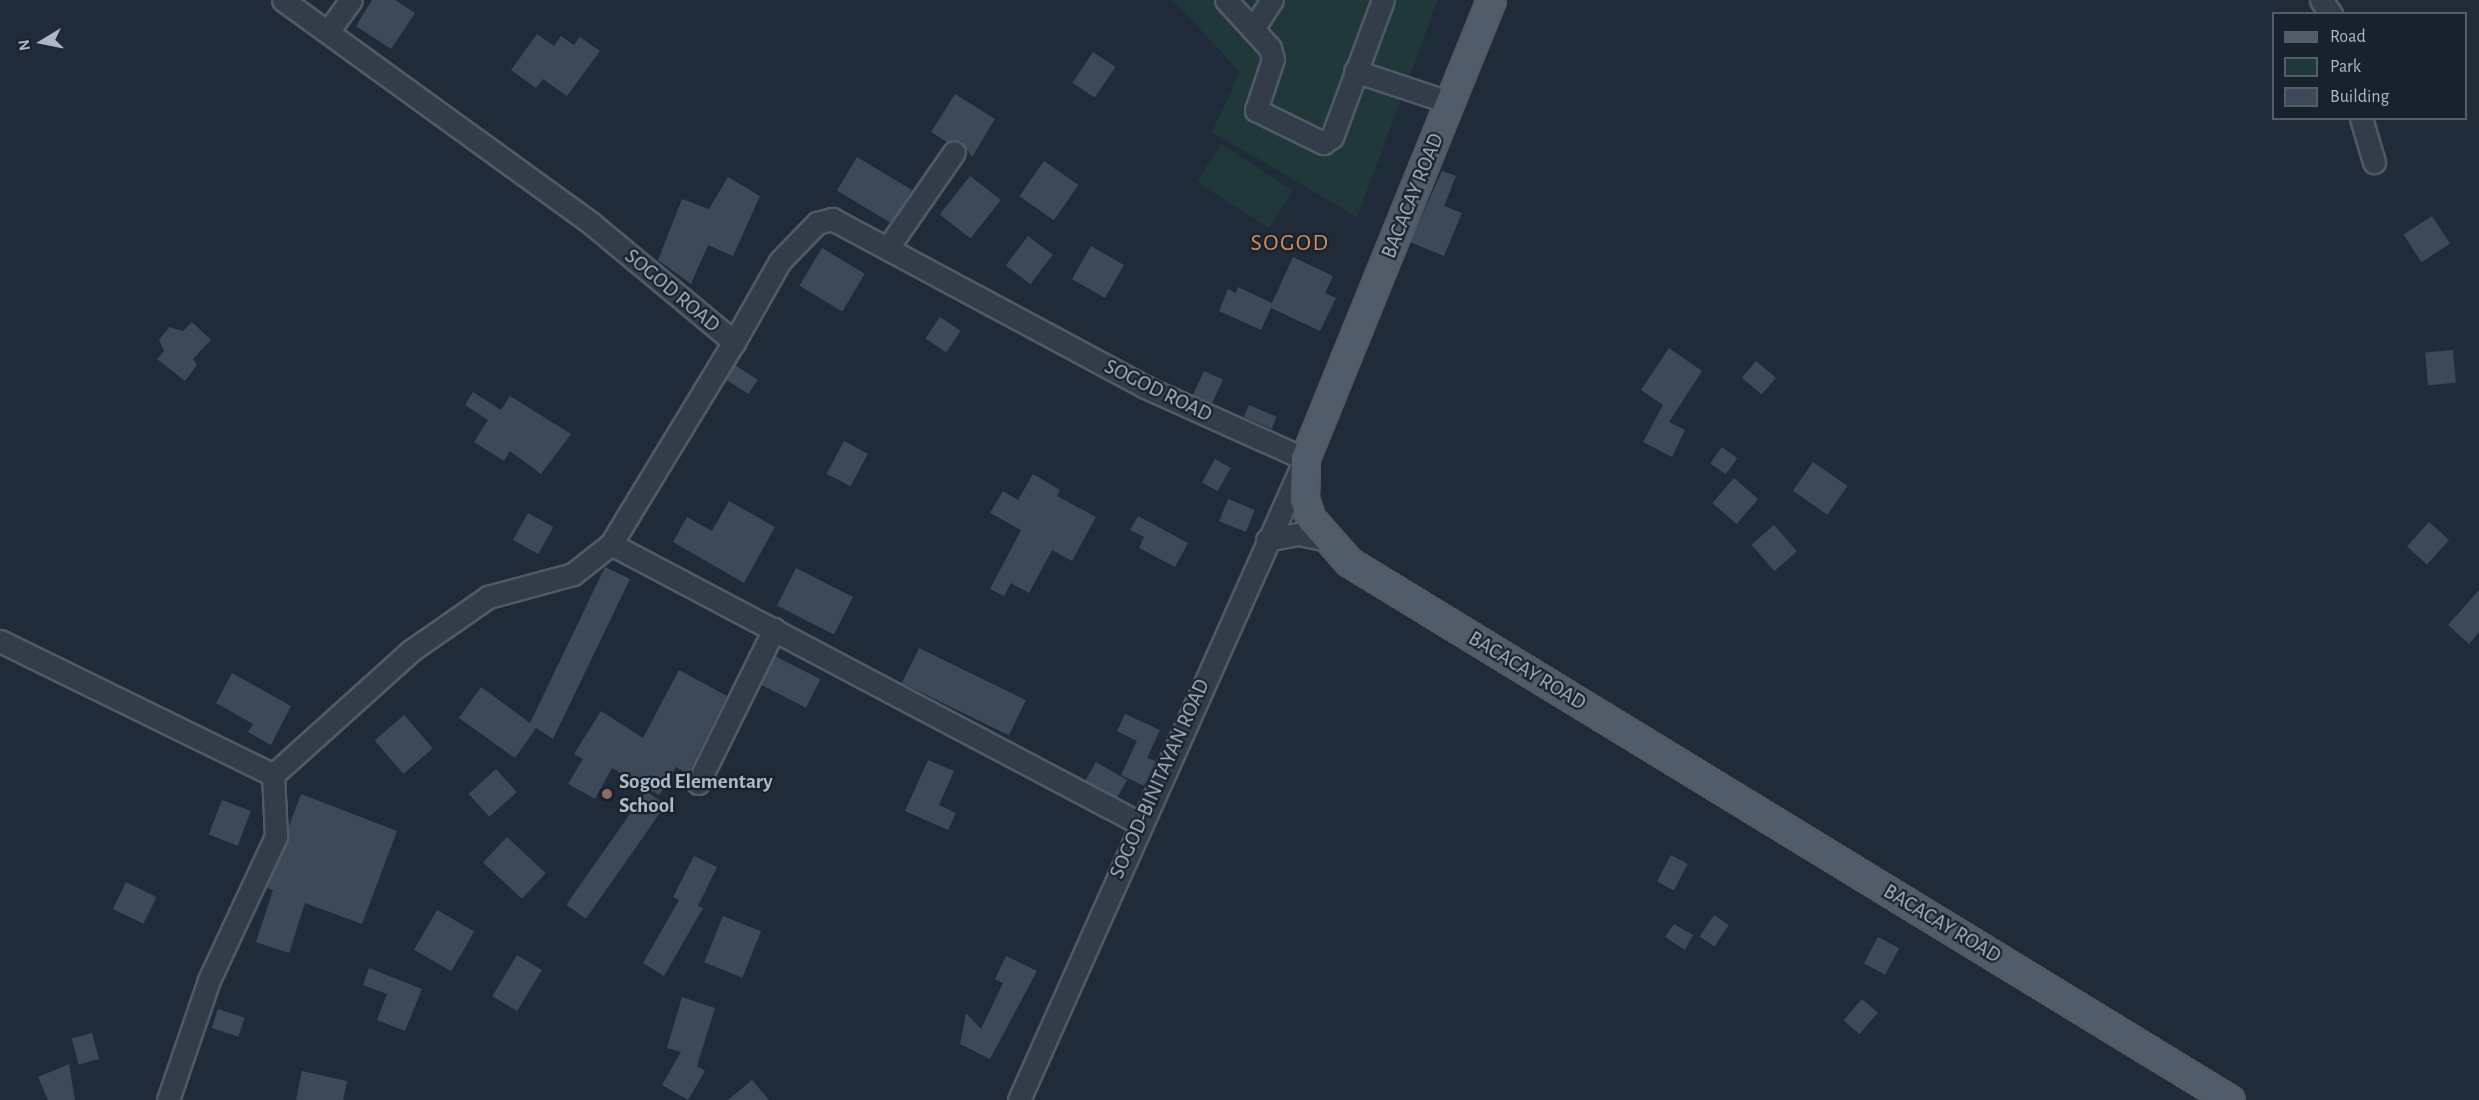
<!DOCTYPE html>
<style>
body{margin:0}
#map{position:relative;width:2479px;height:1100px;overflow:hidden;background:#1f2b38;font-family:"Alegreya Sans",sans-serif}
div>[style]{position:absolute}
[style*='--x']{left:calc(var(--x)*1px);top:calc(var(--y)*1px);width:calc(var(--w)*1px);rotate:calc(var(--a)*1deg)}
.green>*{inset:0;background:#21383a;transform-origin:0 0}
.building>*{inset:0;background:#3b4959;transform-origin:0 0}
.roads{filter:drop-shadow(2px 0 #505a67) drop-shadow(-2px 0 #505a67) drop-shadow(0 2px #505a67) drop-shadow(0 -2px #505a67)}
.minor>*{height:21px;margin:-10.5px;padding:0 10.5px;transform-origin:10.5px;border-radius:10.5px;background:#333d49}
.major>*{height:27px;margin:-13.5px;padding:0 13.5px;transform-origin:13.5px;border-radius:13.5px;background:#505c69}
.dots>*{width:16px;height:16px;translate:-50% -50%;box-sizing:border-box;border:3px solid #18222d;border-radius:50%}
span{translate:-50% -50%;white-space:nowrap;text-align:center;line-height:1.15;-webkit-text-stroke:4.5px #18222d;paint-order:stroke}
.street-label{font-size:21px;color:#adb7c6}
.poi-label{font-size:21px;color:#adb7c6;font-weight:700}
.left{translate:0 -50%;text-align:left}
.quarter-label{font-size:24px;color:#d98955;letter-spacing:1.5px}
.legend{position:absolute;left:2272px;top:12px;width:195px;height:108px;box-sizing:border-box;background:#18222d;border:2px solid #545e6a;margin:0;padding:8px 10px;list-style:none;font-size:18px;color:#adb7c6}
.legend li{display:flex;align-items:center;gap:12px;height:30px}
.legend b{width:30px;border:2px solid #545e6a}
.north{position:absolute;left:12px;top:12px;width:60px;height:60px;-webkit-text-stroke:4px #18222d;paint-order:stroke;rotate:260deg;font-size:16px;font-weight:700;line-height:24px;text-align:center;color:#adb7c6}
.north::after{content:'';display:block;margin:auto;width:21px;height:27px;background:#adb7c6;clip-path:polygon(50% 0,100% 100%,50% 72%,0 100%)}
</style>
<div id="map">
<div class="green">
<i style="clip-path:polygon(1173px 0,1438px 0,1357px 217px,1212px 132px,1240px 72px)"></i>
<i style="left:1221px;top:144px;width:86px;height:45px;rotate:33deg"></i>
</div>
<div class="building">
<i style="clip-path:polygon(372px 0,395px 0,415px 13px,391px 49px,356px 26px)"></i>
<i style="clip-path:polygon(537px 34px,554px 46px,561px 36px,574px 45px,580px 37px,600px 51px,567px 96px,543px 79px,536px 88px,511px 70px)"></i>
<i style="left:1093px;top:52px;width:27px;height:37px;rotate:34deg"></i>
<i style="clip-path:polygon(955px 94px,995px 119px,972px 157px,961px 141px,947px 142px,931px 132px)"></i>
<i style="left:857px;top:157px;width:64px;height:39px;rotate:31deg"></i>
<i style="left:1044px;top:161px;width:42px;height:43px;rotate:35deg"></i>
<i style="clip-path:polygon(1442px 171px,1456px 176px,1444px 206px,1462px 213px,1444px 256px,1410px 242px)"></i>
<i style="left:970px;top:176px;width:39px;height:49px;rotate:38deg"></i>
<i style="clip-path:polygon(728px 177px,760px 196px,733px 256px,708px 245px,691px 284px,658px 260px,682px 199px,709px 209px)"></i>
<i style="left:2432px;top:216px;width:33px;height:34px;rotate:57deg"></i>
<i style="left:1028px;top:236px;width:31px;height:37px;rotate:37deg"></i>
<i style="left:1091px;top:246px;width:38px;height:38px;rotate:30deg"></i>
<i style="left:822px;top:248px;width:50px;height:44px;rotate:31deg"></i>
<i style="clip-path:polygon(1293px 257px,1333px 276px,1325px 293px,1336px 298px,1320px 331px,1271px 308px,1261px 330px,1219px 311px,1228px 289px,1236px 293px,1238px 287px,1272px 303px)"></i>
<i style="left:940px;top:317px;width:25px;height:26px;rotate:34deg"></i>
<i style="clip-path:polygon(192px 322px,211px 340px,193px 359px,197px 365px,185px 381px,157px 359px,164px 351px,159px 340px,169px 327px,183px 331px)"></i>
<i style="clip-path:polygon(1669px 348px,1702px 371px,1669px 422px,1685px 430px,1672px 457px,1643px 442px,1663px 405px,1641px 390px)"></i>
<i style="left:2453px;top:350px;width:33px;height:28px;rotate:85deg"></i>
<i style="left:1756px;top:361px;width:26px;height:22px;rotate:40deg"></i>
<i style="left:735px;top:365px;width:27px;height:17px;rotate:33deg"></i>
<i style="left:1204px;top:371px;width:21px;height:26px;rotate:25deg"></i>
<i style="clip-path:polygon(473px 392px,501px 410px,510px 396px,571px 434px,541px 474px,510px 451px,504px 461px,474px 442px,488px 420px,465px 405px)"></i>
<i style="left:1249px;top:405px;width:30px;height:13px;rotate:23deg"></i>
<i style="left:844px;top:441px;width:27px;height:37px;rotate:28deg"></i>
<i style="left:1722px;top:447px;width:19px;height:20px;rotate:36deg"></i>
<i style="left:1215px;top:459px;width:18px;height:27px;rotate:29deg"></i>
<i style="left:1813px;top:462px;width:42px;height:35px;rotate:35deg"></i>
<i style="clip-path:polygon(1033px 474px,1060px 490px,1057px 496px,1096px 517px,1072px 561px,1052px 550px,1029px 593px,1011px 583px,1004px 596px,990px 589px,1021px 530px,990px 513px,1003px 491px,1018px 500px)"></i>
<i style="left:1734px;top:478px;width:32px;height:33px;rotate:41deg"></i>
<i style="left:1228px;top:499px;width:29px;height:24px;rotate:22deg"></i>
<i style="clip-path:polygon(729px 501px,775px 527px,744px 583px,673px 542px,687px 517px,712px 531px)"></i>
<i style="left:528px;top:513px;width:29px;height:31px;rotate:29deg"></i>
<i style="clip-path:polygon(1138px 516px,1188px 543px,1175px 567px,1139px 548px,1144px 537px,1130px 530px)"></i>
<i style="left:2429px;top:522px;width:27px;height:33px;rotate:42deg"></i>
<i style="left:1774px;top:525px;width:35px;height:30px;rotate:49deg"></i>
<i style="clip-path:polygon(605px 567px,630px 579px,553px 739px,536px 728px,515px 758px,459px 718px,481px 687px,530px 723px)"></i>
<i style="left:796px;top:568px;width:64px;height:42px;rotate:27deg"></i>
<i style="clip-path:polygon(2479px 590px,2479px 632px,2469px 644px,2448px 625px)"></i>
<i style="left:919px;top:648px;width:119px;height:39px;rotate:26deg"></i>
<i style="left:775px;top:656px;width:51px;height:32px;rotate:27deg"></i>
<i style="clip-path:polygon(679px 670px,727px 696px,688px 774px,676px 767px,659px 795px,612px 768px,595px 799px,568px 784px,583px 759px,574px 754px,601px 711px,643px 738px)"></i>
<i style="clip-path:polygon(232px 673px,291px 706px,271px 745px,248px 732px,253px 724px,216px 703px)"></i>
<i style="clip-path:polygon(1125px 714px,1160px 730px,1147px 758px,1156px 761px,1144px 786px,1121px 775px,1137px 741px,1117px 731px)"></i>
<i style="left:404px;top:715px;width:44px;height:39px;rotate:49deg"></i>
<i style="clip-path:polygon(928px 760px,954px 771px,939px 805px,956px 813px,948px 830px,905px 811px)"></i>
<i style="left:1096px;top:762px;width:36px;height:21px;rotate:30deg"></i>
<i style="left:496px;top:769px;width:31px;height:37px;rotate:48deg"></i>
<i style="left:646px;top:791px;width:24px;height:139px;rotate:35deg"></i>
<i style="clip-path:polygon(301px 794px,397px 831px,362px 924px,305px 903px,289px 953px,256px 942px,273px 890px,266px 888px)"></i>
<i style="left:222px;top:800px;width:31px;height:37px;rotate:21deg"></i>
<i style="left:507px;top:837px;width:53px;height:35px;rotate:43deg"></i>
<i style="left:1671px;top:855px;width:19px;height:30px;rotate:28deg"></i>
<i style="clip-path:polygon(694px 856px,717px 867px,698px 906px,703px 908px,664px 976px,643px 963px,679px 900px,673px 897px)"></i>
<i style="left:126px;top:882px;width:34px;height:30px;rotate:26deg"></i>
<i style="left:437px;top:910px;width:43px;height:46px;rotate:30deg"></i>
<i style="left:1714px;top:915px;width:18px;height:26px;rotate:34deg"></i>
<i style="left:723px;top:916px;width:41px;height:50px;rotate:22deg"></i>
<i style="clip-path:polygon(1674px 924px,1693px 935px,1685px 950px,1665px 937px)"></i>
<i style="left:1878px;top:937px;width:24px;height:30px;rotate:28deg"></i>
<i style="left:517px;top:955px;width:29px;height:48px;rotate:31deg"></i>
<i style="clip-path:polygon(1006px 956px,1037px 971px,990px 1059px,960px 1044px,966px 1013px,981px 1029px,1003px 983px,995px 979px)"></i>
<i style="clip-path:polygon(369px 968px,422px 989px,405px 1031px,377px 1020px,387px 994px,363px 985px)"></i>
<i style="clip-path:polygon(682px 997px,715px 1008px,697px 1066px,705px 1071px,688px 1100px,662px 1085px,681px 1052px,667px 1048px)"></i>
<i style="left:1862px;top:999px;width:21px;height:28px;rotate:41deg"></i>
<i style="left:218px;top:1009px;width:28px;height:20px;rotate:18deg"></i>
<i style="left:92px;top:1033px;width:27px;height:21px;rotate:75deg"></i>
<i style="clip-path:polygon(69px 1064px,75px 1100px,48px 1100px,38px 1077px)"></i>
<i style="clip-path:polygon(302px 1071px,347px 1081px,343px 1100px,296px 1100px)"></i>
<i style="clip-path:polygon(752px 1080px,769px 1100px,728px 1100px)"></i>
</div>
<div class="roads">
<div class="minor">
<i style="--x:283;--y:0;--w:382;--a:35.9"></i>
<i style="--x:592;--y:224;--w:185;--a:39.7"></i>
<i style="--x:734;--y:342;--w:93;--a:-60.4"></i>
<i style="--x:780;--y:261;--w:53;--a:-45.8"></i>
<i style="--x:817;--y:223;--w:16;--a:-15"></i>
<i style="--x:832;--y:219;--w:355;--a:28.2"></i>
<i style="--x:1145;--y:387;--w:175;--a:24.2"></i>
<i style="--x:1305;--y:459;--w:702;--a:114.05"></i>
<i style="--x:1226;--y:0;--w:65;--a:47.5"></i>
<i style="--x:1270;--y:48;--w:11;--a:75"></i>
<i style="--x:1273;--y:59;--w:54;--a:108.4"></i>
<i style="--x:1256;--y:110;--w:75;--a:26.2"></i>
<i style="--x:1323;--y:143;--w:11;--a:-34"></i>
<i style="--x:1332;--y:137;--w:146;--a:-69.6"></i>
<i style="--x:2321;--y:0;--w:17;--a:54"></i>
<i style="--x:1253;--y:29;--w:35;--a:-57"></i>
<i style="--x:329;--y:30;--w:37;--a:-54"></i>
<i style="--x:1355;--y:71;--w:101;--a:18.4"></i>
<i style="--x:2361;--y:118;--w:46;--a:73.5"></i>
<i style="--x:889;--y:246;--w:114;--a:-55.3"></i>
<i style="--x:1267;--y:540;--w:33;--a:-11"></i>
<i style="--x:1299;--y:534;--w:29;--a:12"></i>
<i style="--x:611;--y:544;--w:597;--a:27.85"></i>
<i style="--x:0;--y:641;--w:304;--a:26.1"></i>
<i style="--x:273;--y:775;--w:187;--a:-42"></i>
<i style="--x:412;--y:650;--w:93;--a:-34.9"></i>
<i style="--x:488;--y:597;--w:88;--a:-15.1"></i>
<i style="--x:573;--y:574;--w:48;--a:-38.3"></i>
<i style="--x:611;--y:544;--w:237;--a:-58.7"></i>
<i style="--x:698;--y:783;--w:172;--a:-63.7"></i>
<i style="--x:168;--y:1100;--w:127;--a:-71.1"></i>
<i style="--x:209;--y:980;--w:159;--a:-65"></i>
<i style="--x:276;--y:836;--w:61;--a:-92.8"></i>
</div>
<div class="major">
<i style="--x:1491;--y:0;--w:495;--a:112.1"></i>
<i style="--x:1305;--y:459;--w:40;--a:91.4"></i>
<i style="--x:1304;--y:499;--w:21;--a:71"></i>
<i style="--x:1311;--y:519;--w:57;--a:48.5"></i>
<i style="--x:1349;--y:562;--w:1032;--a:31.41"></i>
</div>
</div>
<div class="dots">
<i style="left:607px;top:794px;background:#8d6e63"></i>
</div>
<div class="street-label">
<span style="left:1413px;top:196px;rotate:-68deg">BACACAY ROAD</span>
<span style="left:672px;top:291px;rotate:40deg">SOGOD ROAD</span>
<span style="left:1158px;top:391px;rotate:26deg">SOGOD ROAD</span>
<span style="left:1527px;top:671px;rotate:31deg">BACACAY ROAD</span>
<span style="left:1160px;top:779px;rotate:-66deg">SOGOD-BINITAYAN ROAD</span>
<span style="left:1942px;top:924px;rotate:31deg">BACACAY ROAD</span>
</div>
<div class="poi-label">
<span class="left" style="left:619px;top:794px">Sogod Elementary<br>School</span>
</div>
<div class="quarter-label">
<span style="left:1290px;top:244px">SOGOD</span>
</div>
<ul class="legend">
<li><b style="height:8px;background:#505c69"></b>Road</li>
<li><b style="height:16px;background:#21383a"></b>Park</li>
<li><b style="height:16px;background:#3b4959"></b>Building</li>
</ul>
<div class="north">N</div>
</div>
